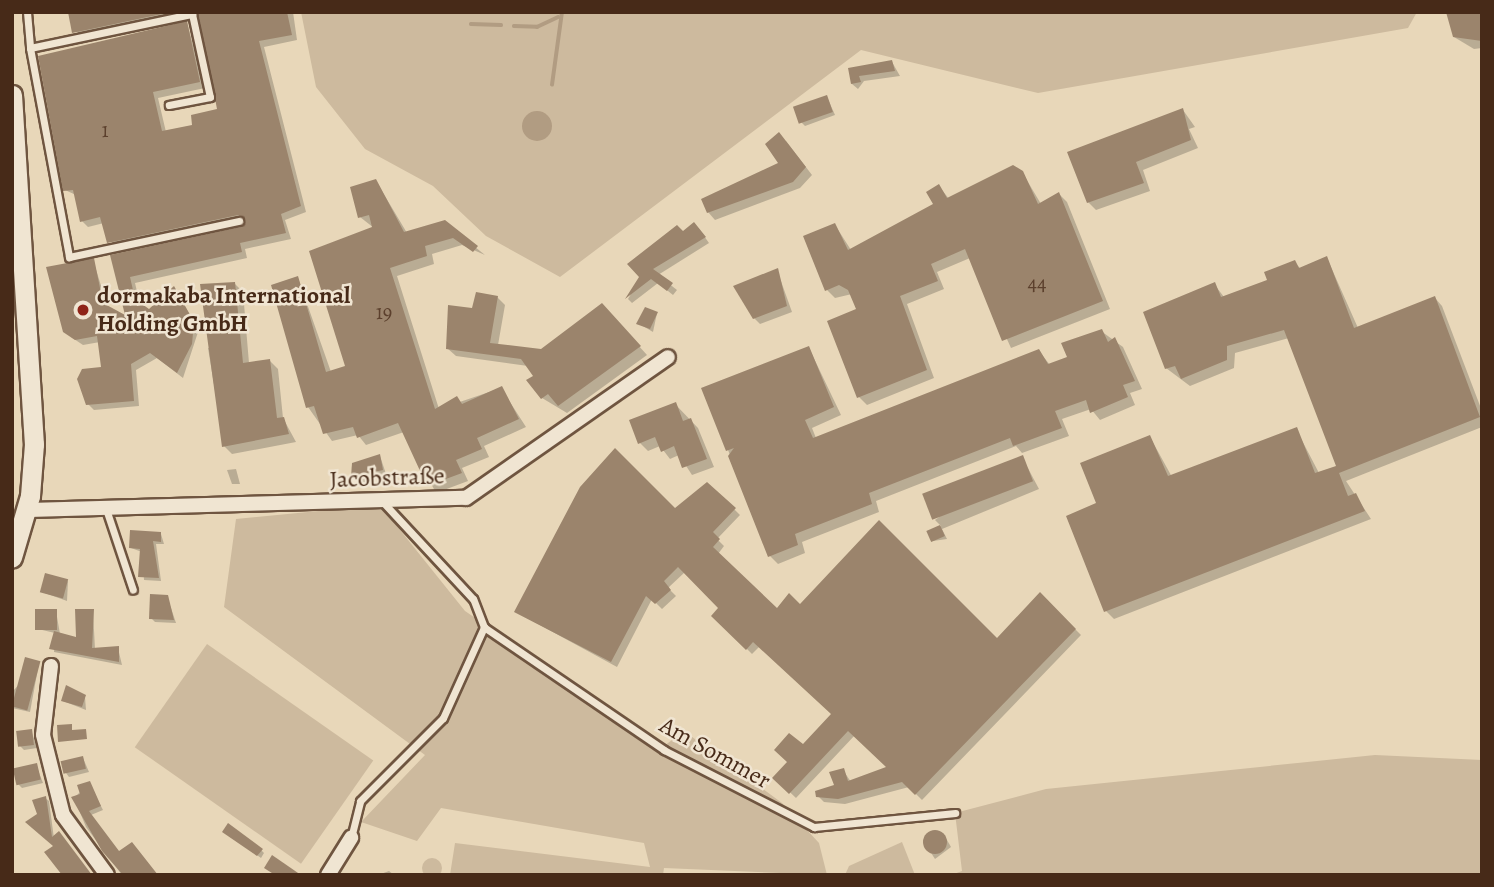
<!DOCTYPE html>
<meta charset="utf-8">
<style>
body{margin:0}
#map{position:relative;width:1494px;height:887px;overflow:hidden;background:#e8d7b9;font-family:Alegreya,serif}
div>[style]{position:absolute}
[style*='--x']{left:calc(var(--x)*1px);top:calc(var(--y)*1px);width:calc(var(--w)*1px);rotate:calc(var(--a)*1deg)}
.green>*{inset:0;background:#cdba9e;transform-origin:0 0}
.round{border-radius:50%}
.water>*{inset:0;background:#b19c82}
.shadow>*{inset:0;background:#0003}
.stream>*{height:3.5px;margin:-1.75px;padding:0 1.75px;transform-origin:1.75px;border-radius:1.75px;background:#b19c82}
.building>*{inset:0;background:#9b846c;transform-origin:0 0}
.roads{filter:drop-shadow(2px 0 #6f5540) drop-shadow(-2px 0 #6f5540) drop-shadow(0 2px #6f5540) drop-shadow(0 -2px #6f5540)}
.service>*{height:7px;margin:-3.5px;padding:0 3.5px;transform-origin:3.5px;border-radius:3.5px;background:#f0e5d2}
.minor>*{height:14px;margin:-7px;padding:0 7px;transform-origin:7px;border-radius:7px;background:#f0e5d2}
.secondary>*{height:19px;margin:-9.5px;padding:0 9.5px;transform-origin:9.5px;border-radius:9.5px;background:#f0e5d2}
.dots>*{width:19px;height:19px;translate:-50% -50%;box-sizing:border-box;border:4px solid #f0e5d2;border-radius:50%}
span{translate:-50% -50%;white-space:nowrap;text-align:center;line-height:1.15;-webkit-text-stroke:5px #f0e5d2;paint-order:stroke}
.number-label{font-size:21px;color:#5c402d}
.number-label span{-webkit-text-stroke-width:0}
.poi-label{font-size:24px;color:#472a18;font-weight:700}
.left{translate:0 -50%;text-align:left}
.street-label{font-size:24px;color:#472a18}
.frame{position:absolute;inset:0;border:14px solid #472a18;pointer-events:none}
</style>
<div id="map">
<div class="green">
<i style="clip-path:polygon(301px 12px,1417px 12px,1408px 28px,1038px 93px,861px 50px,560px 277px,486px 236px,433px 186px,365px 149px,316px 87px)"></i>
<i style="clip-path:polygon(380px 505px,465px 611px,664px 746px,684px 731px,782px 803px,819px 843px,827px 875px,664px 868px,663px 875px,450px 875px,455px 843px,650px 867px,644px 843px,441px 808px,417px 841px,361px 822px,425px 755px,224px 607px,236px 519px)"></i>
<i style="left:207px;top:644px;width:203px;height:126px;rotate:35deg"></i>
<i style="clip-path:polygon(1375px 755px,1482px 760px,1482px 875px,951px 875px,962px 871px,955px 813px,1046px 789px)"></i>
<i style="clip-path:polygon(902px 842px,915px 875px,845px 875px,849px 866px)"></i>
<i class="round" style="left:422px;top:858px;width:20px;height:20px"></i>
</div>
<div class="water">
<i class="round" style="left:522px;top:111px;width:30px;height:30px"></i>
</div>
<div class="shadow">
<i style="clip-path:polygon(69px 12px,293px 12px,297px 40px,264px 47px,306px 212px,285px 220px,291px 239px,245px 249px,247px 258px,135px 283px,140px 304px,149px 311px,174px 289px,199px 329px,183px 378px,157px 358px,136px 370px,139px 406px,94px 410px,88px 404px,103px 368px,100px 342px,83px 345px,71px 337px,93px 260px,108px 308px,128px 318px,112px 256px,241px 229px,248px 220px,115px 248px,104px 223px,88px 227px,82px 221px,76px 195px,65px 190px,187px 23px,205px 88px,158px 98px,166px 132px,194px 126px,219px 110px,198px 14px,80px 38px)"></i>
<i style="clip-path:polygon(1482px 12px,1482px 48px,1474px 49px,1454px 37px)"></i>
<i style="clip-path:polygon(892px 62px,900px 76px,864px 81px,858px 89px,852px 84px,850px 70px)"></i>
<i style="clip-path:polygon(827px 97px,835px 115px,805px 126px,801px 122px)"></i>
<i style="clip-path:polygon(1183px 110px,1195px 127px,1189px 129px,1198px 148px,1143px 170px,1150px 191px,1096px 210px,1088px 202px)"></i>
<i style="clip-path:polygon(786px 141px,812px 175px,800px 188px,715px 220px,708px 212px,781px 163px)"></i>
<i style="clip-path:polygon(1022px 172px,1041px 204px,1059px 194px,1067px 202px,1110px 309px,1011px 348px,970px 258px,937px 272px,944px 289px,907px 304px,934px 378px,867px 405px,859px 397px,858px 310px,852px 294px,835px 298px,827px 290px,835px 225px,851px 250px,935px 205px,939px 186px,949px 199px)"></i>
<i style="clip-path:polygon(376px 181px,407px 233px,444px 222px,485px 255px,462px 245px,432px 254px,434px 264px,397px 276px,439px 409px,501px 388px,526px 427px,484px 446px,489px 457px,462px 468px,468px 481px,436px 493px,404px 432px,366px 445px,358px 435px,332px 441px,308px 407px,298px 278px,331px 372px,347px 367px,374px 228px,360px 217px)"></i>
<i style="clip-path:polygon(699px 229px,709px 243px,658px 275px,677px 290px,673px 295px,658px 283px,632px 303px,628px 299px,641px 277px,683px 233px)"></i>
<i style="clip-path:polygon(1327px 258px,1358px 328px,1435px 298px,1442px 306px,1482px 411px,1482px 427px,1346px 481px,1371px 519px,1114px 619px,1106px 611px,1098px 504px,1150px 437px,1172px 477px,1296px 429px,1319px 473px,1338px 467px,1289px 338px,1235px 353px,1234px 368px,1190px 386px,1166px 368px,1214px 284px,1224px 297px,1269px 281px,1294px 262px,1301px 269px)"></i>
<i style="clip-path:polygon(777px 270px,792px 312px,760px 324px,754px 318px)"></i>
<i style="clip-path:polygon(235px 284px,243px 292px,249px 363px,270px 361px,278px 369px,283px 418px,296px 442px,232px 454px,224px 446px,208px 348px,215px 347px)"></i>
<i style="clip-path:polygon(497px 297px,505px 305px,498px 345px,541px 351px,609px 313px,647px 355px,567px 413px,542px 398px,529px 381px,536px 376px,528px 366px,456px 356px,447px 348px,474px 310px)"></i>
<i style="clip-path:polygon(657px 313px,653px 332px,638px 323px)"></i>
<i style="clip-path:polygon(1101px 331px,1123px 347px,1142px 389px,1130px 393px,1135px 405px,1100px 420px,1091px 409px,1062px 419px,1069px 436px,1022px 453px,1016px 446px,876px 501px,879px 512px,802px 542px,805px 553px,778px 564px,770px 556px,728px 450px,809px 348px,841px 415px,812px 428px,816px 438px,1039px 351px,1050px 365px,1069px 358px)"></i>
<i style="clip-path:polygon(675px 404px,698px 428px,714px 467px,692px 475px,679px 455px,670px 459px,660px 446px,648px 451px,640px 443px)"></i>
<i style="clip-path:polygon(380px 456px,386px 474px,364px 483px,352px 473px)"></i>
<i style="clip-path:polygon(1022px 457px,1039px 489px,942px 529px,947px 539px,933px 541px,928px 531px,941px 526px,935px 520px)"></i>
<i style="clip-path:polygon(236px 469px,240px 484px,232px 484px,227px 470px)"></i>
<i style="clip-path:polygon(734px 509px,740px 515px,717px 539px,724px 546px,718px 554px,777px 610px,800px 606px,997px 640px,1040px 594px,1081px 635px,922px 800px,909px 787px,845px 804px,824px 802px,818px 796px,836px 787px,843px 770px,851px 782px,889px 768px,855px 735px,796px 798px,775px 778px,834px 715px,760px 646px,752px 654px,714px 616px,721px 608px,685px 572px,668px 588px,676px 596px,662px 609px,652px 599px,617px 667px,516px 612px,675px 510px)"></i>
<i style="clip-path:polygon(161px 534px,164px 544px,156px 544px,161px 581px,144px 580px,142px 552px,131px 548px)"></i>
<i style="clip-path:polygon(68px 581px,67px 601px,42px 592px)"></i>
<i style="clip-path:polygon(167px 596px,176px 623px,155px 622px,151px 618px)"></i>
<i style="clip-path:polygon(56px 611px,60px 634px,78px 639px,93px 611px,95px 649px,118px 648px,122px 665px,54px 652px,55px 633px,38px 629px)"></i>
<i style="clip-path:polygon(39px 663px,30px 712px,12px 708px,12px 692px)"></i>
<i style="clip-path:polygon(85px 697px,86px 710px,63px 701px)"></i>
<i style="clip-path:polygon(31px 730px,37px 748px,24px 750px,20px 746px)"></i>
<i style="clip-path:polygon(83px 758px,89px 772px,69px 777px,66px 773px)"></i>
<i style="clip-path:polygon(36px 765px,43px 783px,22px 788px,18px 784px)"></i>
<i style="clip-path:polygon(89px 783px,103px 810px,91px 815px,120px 853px,157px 875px,122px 875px,86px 827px,74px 798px)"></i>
<i style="clip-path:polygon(45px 798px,49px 801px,55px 846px,39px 815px)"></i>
<i style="clip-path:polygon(943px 833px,951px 847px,935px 859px,924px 842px)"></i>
<i style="clip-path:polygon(228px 835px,261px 850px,264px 853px,261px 858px)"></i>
<i style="clip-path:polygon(389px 871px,394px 875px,378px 875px)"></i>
</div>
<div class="stream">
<i style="--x:471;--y:24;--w:30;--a:2"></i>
<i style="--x:514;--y:26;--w:23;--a:2"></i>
<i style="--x:537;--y:27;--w:23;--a:-25"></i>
<i style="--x:552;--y:85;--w:74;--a:-82.2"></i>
</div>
<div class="building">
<i style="clip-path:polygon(68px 12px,171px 12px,72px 33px)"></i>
<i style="clip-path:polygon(198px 12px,287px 12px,292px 35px,259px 41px,301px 206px,281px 214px,286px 233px,240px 243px,242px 252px,130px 277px,135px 299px,149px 309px,174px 286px,194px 322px,192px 344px,177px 373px,150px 353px,131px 364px,134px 401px,86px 405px,77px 379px,82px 369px,101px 367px,97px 336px,75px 340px,63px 332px,46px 267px,94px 258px,103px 303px,125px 315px,110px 255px,240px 227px,245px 220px,238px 215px,107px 243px,100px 217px,80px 222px,73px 190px,63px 191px,38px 56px,187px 21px,200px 82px,153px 92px,162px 131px,192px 125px,191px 115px,217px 109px)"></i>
<i style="clip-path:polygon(1446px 12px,1482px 12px,1482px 41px,1453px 37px)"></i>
<i style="clip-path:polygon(892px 60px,895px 71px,859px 76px,861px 82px,851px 84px,848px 68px)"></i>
<i style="left:827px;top:95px;width:18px;height:36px;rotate:71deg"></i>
<i style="clip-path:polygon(1183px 108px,1191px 140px,1136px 162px,1144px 183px,1087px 203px,1067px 152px)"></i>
<i style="clip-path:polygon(779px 132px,806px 167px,793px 182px,707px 213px,701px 199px,778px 163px,765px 144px)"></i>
<i style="clip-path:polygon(1013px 165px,1023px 171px,1038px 204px,1059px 192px,1103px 301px,1002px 341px,965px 249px,931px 264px,938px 281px,900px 296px,927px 370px,857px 398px,827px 321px,856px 309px,848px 290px,839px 285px,825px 291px,803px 236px,835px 223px,848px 250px,933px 204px,926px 192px,939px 184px,947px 198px)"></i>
<i style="clip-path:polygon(376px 179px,404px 232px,445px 220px,478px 246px,473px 252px,453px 238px,425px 246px,427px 256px,390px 268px,435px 409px,457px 396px,462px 404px,502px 386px,519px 419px,477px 438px,482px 449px,456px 460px,462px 473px,427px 486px,398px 423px,357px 438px,353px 427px,323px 434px,314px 406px,306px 408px,271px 285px,298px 276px,326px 372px,345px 366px,309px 251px,372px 227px,369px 215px,358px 218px,350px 187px)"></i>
<i style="clip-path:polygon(694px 222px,706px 237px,653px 269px,673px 283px,667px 291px,651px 279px,625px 299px,639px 277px,627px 264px,677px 225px,683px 231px)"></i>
<i style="clip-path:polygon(1327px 256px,1354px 328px,1435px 296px,1480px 417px,1339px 473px,1348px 496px,1356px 493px,1365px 511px,1104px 612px,1066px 516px,1096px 503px,1080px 463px,1150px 435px,1168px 476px,1297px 427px,1315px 473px,1336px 466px,1284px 330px,1227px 346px,1227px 360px,1181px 379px,1175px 366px,1165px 369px,1143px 312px,1215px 282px,1221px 297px,1267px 280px,1264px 272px,1295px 260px,1299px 268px)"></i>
<i style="clip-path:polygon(778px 268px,787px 306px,753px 319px,733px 286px)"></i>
<i style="clip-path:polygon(235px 282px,243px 363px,270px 359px,277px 418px,284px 417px,289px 434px,222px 447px,200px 284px)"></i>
<i style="clip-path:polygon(476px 292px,498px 296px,490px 343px,541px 349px,602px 303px,641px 346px,558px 406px,548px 394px,541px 399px,526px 380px,533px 376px,521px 359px,446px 349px,448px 305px,472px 308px)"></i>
<i style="clip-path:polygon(645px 307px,658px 312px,650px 329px,636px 324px)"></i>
<i style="clip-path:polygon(1102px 329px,1108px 342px,1115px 337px,1135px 381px,1123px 385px,1128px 397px,1090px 413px,1086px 400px,1055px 411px,1062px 428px,1013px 446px,1010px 438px,869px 493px,872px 504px,795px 534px,798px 545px,768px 557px,728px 456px,734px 448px,726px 451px,701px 388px,809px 346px,834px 407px,805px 420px,813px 438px,1039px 349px,1048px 364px,1067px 357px,1061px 343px)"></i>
<i style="clip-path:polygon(676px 402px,683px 421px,691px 418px,707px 459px,682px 468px,674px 446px,661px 452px,655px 437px,638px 444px,629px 420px)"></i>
<i style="clip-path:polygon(615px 448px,675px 508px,707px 482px,736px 508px,713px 532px,720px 539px,713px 547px,777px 608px,789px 593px,800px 604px,879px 520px,997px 638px,1040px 592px,1076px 629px,915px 795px,902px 782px,838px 799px,816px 797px,815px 791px,834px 785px,829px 772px,844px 768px,848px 781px,886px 767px,848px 731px,789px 794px,772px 778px,787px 762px,774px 750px,789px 733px,803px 744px,831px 714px,753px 642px,746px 650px,711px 616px,718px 608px,678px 567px,664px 581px,671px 590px,655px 604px,646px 596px,611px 662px,514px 612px,580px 487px)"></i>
<i style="clip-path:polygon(380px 454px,383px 470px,351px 477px,352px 463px)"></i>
<i style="left:1023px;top:455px;width:28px;height:108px;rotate:69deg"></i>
<i style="left:940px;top:525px;width:12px;height:15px;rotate:66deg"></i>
<i style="clip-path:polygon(130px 530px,161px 532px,161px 542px,153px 541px,159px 578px,138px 577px,140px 549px,129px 548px)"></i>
<i style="left:45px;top:573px;width:24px;height:20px;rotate:15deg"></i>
<i style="clip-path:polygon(150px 594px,168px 595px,174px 620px,149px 619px)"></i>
<i style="left:35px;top:609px;width:22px;height:21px"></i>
<i style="clip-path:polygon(75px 609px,94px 609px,92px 648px,119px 646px,119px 662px,49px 649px,54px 631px,76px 637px)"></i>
<i style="left:25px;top:657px;width:16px;height:51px;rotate:15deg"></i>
<i style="clip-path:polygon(66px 685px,86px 695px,82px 707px,61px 701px)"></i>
<i style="clip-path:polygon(72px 724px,72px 730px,86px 729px,87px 739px,58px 742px,57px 725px)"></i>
<i style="left:32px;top:729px;width:16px;height:16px;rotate:83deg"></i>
<i style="left:83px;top:756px;width:13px;height:23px;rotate:77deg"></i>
<i style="left:37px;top:763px;width:17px;height:25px;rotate:77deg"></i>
<i style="clip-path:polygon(90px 781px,101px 806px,89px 811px,119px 851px,132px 842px,158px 875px,123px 875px,102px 851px,71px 797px,80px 794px,77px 785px)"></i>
<i style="clip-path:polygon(46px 796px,52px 837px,59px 831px,92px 875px,62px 875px,44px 852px,53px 846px,25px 822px,37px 814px,32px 800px)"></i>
<i style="clip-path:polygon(228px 823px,263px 849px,257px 856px,222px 832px)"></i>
<i class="round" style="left:923px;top:830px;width:24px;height:24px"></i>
<i style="clip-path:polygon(272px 855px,301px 875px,275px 875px,264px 868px)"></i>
</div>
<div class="roads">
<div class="service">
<i style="--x:27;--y:12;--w:36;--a:85"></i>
<i style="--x:30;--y:48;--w:166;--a:-11.9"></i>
<i style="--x:192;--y:14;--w:85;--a:77.8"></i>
<i style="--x:210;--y:97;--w:42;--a:169"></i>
<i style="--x:30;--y:48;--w:213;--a:79.4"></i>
<i style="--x:69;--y:257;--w:174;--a:-12"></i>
<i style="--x:106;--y:509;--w:85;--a:71.6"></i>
<i style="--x:484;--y:627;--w:218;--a:34.3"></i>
<i style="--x:664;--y:750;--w:169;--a:27.2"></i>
<i style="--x:814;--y:827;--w:142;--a:-5.7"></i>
<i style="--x:351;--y:838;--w:38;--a:-76"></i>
<i style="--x:360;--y:801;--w:117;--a:-45"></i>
<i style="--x:443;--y:718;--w:100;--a:-65.7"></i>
<i style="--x:484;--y:627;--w:30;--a:-111"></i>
<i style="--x:473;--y:599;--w:134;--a:-132.9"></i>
</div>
<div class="minor">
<i style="--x:27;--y:510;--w:439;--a:-1.6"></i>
<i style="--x:466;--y:498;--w:246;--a:-34.9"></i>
<i style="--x:51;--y:666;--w:69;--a:96.6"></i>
<i style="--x:43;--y:735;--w:82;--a:76"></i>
<i style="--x:63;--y:815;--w:74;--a:53.7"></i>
<i style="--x:328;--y:875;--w:44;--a:-58.1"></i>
</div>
<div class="secondary">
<i style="--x:12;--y:95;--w:350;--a:86.4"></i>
<i style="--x:34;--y:444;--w:52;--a:94.4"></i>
<i style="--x:30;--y:496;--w:64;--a:106.4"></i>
</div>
</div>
<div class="dots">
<i style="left:83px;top:310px;background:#8f2418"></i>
</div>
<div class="number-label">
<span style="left:105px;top:130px">1</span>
<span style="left:1037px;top:283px">44</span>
<span style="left:384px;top:312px">19</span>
</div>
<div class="poi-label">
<span class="left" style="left:97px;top:310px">dormakaba International<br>Holding GmbH</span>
</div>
<div class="street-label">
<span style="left:387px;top:478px;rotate:-2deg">Jacobstraße</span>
<span style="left:715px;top:753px;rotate:29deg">Am Sommer</span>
</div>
<div class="frame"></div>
</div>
